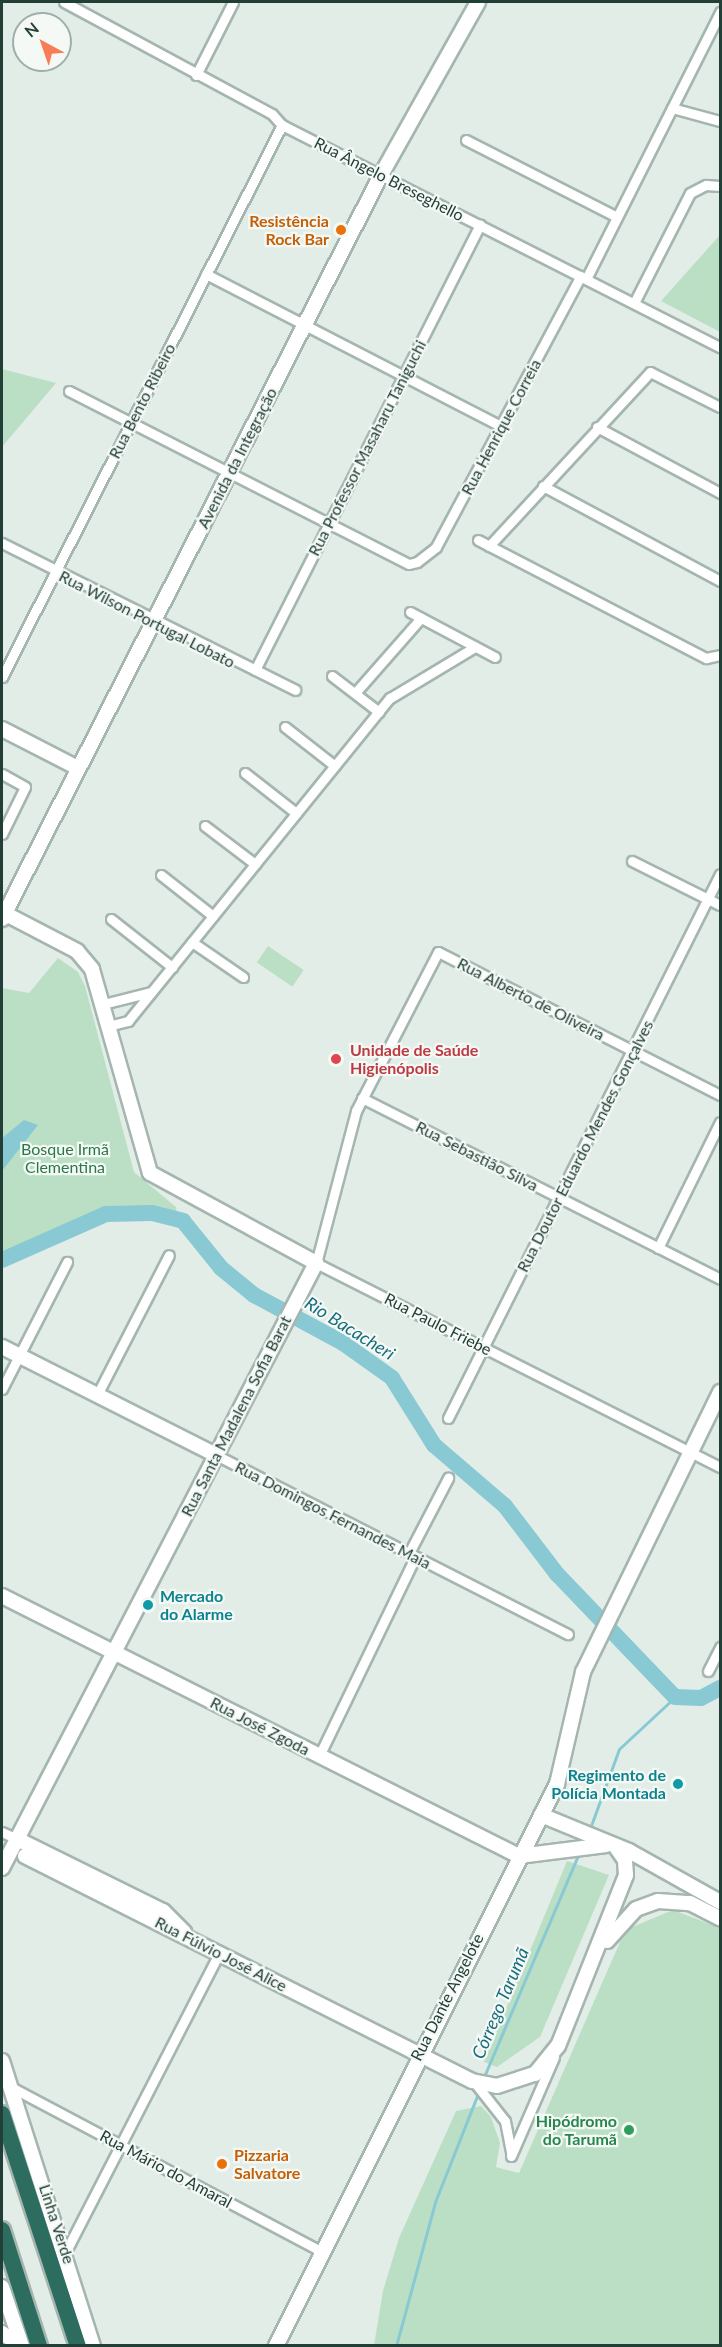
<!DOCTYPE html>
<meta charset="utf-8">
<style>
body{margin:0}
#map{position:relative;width:722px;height:2347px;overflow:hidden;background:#e3ede8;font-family:Lato,sans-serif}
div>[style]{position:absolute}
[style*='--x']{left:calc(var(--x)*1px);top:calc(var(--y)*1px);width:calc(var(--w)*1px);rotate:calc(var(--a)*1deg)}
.green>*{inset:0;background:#bbdfc4;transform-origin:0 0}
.water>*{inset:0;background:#89c9d4}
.stream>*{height:3px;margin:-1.5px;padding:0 1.5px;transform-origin:1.5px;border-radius:1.5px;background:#89c9d4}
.river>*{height:16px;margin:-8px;padding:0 8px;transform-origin:8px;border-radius:8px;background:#89c9d4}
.roads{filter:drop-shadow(2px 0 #a5b5af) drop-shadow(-2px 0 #a5b5af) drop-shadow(0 2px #a5b5af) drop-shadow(0 -2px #a5b5af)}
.street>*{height:9px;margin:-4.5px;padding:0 4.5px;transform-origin:4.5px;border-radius:4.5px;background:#fff}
.secondary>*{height:14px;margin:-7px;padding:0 7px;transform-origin:7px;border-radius:7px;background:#fff}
.highway>*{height:16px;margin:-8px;padding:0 8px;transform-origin:8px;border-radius:8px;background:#2c6d5f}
.dots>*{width:16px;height:16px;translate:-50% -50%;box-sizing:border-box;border:3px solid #f4f9f6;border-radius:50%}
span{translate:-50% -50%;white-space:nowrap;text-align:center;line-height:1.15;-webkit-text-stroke:4.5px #f4f9f6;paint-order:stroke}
.street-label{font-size:16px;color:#223f37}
.food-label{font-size:16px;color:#c56008;font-weight:700}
.right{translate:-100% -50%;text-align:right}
.left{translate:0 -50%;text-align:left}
.health-label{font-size:16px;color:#be3a42;font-weight:700}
.park-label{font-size:16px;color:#2a7848}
.culture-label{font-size:16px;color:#0d838f;font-weight:700}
.leisure-label{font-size:16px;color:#27864d;font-weight:700}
.water-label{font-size:18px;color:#196e7e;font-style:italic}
.frame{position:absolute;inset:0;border:3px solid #223f37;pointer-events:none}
.north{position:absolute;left:12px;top:12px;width:60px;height:60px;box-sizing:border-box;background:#f4f9f6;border:2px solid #a0afaa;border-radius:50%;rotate:320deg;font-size:16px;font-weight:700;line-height:24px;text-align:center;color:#223f37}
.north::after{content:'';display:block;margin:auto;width:21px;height:27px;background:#f77d57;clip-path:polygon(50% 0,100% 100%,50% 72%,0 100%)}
</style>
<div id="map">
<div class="green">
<i style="clip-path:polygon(720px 235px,720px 332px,661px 301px)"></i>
<i style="clip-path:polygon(2px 369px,56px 383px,2px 447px)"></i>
<i style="left:268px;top:946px;width:43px;height:20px;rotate:34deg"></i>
<i style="clip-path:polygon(58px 958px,78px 972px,85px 986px,134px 1172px,176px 1207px,178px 1219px,152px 1212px,106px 1213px,2px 1253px,2px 988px,29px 993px)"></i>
<i style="clip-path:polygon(567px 1861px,609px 1875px,540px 2037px,497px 2067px,484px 2062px)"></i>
<i style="clip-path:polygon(673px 1910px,720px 1928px,720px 2345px,374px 2345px,383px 2291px,399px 2238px,456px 2111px,481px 2106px,491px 2117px,500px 2143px,496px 2167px,519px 2173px,620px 1942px,632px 1927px)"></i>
</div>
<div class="water">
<i style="clip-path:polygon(24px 1120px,38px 1125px,2px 1171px,2px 1138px)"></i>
</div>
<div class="stream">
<i style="--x:589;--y:1831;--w:87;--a:-69.9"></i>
<i style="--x:619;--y:1749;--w:76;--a:-42.9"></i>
<i style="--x:483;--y:2079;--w:246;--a:-67"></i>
<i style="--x:396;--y:2346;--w:149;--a:-74.8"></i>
<i style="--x:435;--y:2202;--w:119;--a:-68.4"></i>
</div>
<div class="river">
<i style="--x:2;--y:1260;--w:114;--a:-23.9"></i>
<i style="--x:106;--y:1214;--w:46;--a:-1.2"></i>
<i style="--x:152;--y:1213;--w:32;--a:14"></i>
<i style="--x:183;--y:1221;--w:60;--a:51"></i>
<i style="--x:221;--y:1268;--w:43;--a:39.3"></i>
<i style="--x:254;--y:1295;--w:101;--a:28.3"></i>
<i style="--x:343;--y:1343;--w:60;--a:35.5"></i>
<i style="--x:392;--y:1378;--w:79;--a:57.9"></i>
<i style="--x:434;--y:1445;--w:94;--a:40.7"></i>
<i style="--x:505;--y:1506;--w:86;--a:52.6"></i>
<i style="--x:557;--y:1574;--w:170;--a:46.2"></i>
<i style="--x:675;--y:1697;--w:26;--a:2"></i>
<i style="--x:701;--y:1698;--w:21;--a:-28"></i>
</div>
<div class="roads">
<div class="street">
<i style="--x:64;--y:2;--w:236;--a:28.3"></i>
<i style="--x:272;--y:114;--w:15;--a:48"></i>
<i style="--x:282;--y:125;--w:491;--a:26.9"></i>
<i style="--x:196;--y:75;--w:82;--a:-63.1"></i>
<i style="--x:672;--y:108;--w:50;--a:15.2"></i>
<i style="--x:466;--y:140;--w:169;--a:27"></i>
<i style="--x:206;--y:274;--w:332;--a:27.3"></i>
<i style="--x:586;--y:279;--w:299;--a:-63.3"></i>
<i style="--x:634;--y:303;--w:123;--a:-63"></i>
<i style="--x:690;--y:193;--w:18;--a:-27"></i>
<i style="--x:706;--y:185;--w:14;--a:4"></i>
<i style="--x:69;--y:391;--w:381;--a:27"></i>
<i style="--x:409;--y:564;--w:8;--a:-14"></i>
<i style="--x:417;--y:562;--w:24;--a:-38"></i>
<i style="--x:436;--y:547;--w:307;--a:-61.9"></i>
<i style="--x:597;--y:427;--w:140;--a:28.2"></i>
<i style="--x:543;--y:486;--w:201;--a:28.2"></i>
<i style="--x:478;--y:540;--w:257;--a:27.4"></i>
<i style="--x:706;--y:658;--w:14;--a:-12"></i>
<i style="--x:2;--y:543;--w:328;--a:26.6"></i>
<i style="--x:489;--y:546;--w:237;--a:-47.2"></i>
<i style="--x:650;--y:372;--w:78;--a:26.6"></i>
<i style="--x:410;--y:612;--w:96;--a:27.9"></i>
<i style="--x:255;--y:670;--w:499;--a:-63.2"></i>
<i style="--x:332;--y:676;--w:59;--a:37.5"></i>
<i style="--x:2;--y:677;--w:619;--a:-63.1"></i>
<i style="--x:355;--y:693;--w:100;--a:-48.7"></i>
<i style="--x:285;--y:727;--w:63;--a:38"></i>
<i style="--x:245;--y:773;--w:65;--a:38.1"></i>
<i style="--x:2;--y:774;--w:26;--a:29"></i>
<i style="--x:25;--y:787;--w:52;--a:116.1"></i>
<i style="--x:205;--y:826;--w:63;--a:37.2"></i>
<i style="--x:632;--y:861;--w:98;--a:26.6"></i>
<i style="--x:161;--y:875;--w:66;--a:38.3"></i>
<i style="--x:111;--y:919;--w:78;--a:38.2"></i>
<i style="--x:192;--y:942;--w:62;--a:34.5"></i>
<i style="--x:103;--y:1004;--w:49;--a:-14"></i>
<i style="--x:108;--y:1026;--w:21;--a:-14"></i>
<i style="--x:128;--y:1021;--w:416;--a:-51"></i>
<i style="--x:390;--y:698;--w:99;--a:-31"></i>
<i style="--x:720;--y:1095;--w:316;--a:-153.1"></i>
<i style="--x:438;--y:952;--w:179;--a:117.3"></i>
<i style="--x:356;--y:1111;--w:157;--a:104.7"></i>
<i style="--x:316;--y:1263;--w:453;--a:26.8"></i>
<i style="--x:362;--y:1098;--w:401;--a:26.8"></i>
<i style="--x:658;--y:1248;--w:140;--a:-63.8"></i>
<i style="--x:2;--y:1389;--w:143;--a:-62.9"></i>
<i style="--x:97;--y:1395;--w:157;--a:-62.8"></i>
<i style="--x:448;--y:1418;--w:608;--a:-63.43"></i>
<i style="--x:216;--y:1455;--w:395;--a:27"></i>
<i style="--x:409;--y:1553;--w:85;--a:-62.5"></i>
<i style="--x:708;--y:1671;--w:27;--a:-63"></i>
<i style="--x:319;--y:1756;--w:221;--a:-64.2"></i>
<i style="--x:2;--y:1832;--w:17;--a:25"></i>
<i style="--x:475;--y:2083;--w:48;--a:51.7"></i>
<i style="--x:505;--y:2121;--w:33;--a:79"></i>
<i style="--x:9;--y:2086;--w:355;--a:27.9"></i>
<i style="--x:511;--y:2156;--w:108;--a:-66.5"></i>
<i style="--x:64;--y:2255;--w:339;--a:-62.8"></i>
</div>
<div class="secondary">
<i style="--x:2;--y:729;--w:85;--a:27.2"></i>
<i style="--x:2;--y:919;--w:835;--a:-63.01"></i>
<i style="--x:381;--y:175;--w:198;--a:-60.7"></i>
<i style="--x:2;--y:1347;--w:240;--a:26.8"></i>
<i style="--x:2;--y:1596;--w:579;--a:26.7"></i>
<i style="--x:541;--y:1815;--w:95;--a:22.2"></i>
<i style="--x:629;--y:1851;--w:104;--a:29.3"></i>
<i style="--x:17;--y:1839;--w:163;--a:26.3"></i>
<i style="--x:163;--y:1911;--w:30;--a:45"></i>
<i style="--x:25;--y:1856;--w:500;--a:26.72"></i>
<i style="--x:472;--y:2081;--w:25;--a:11"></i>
<i style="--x:497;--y:2086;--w:40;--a:-18"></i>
<i style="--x:535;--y:2074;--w:36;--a:-51"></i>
<i style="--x:558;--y:2046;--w:184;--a:-68.3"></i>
<i style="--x:626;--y:1875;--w:15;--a:-94"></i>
<i style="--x:625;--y:1860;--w:16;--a:-125"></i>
<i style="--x:519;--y:1856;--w:88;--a:-7.2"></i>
<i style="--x:2;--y:1868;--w:682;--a:-62.57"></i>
<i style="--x:316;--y:1263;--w:189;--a:-151.5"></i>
<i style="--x:150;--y:1173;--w:212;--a:-105.9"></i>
<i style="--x:92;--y:969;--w:23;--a:-130"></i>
<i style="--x:77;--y:951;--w:82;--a:-152.5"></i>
<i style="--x:607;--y:1941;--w:43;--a:-47.8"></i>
<i style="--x:636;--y:1909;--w:23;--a:-20"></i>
<i style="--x:658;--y:1901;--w:32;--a:4"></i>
<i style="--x:690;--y:1903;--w:34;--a:27"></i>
<i style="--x:2;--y:2061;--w:299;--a:72.3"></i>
<i style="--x:2;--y:2287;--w:62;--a:71.3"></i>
<i style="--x:2;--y:2333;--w:23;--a:34"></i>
<i style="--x:276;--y:2346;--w:628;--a:-63.43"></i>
<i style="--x:557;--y:1784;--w:115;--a:-76.9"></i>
<i style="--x:583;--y:1672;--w:312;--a:-63.9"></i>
</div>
<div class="highway">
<i style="--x:2;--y:2114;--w:244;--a:71.9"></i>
<i style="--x:2;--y:2230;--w:122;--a:72.3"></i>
</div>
</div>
<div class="dots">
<i style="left:341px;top:230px;background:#e8710a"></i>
<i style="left:336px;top:1059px;background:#e0444e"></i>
<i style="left:148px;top:1605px;background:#0f9aa8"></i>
<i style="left:678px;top:1784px;background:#0f9aa8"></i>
<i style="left:629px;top:2130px;background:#2e9e5b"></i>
<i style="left:222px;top:2164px;background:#e8710a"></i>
</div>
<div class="street-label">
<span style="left:389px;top:179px;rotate:27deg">Rua Ângelo Breseghello</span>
<span style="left:142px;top:401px;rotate:-63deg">Rua Bento Ribeiro</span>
<span style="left:501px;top:427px;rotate:-62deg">Rua Henrique Correia</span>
<span style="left:367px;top:448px;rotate:-63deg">Rua Professor Masaharu Taniguchi</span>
<span style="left:237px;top:458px;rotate:-63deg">Avenida da Integração</span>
<span style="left:147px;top:619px;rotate:27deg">Rua Wilson Portugal Lobato</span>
<span style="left:531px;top:999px;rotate:27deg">Rua Alberto de Oliveira</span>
<span style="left:585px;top:1146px;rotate:-63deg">Rua Doutor Eduardo Mendes Gonçalves</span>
<span style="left:477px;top:1156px;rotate:27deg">Rua Sebastião Silva</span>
<span style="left:438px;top:1324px;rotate:27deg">Rua Paulo Friebe</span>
<span style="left:236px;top:1416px;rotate:-63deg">Rua Santa Madalena Sofia Barat</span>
<span style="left:333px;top:1515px;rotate:27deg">Rua Domingos Fernandes Maia</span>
<span style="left:260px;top:1726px;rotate:27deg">Rua José Zgoda</span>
<span style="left:221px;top:1954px;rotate:27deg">Rua Fúlvio José Alice</span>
<span style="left:447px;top:1997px;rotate:-63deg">Rua Dante Angelote</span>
<span style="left:166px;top:2169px;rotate:28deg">Rua Mário do Amaral</span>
<span style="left:57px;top:2224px;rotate:72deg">Linha Verde</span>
</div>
<div class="food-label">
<span class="right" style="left:329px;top:230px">Resistência<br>Rock Bar</span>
<span class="left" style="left:234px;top:2164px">Pizzaria<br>Salvatore</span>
</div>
<div class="health-label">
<span class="left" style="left:350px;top:1059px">Unidade de Saúde<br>Higienópolis</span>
</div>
<div class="park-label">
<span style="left:65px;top:1158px">Bosque Irmã<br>Clementina</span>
</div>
<div class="culture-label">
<span class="left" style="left:160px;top:1605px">Mercado<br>do Alarme</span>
<span class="right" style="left:666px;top:1784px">Regimento de<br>Polícia Montada</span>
</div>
<div class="leisure-label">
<span class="right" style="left:617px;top:2130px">Hipódromo<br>do Tarumã</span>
</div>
<div class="water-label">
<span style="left:350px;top:1328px;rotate:32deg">Rio Bacacheri</span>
<span style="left:500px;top:2003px;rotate:-67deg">Córrego Tarumã</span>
</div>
<div class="frame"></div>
<div class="north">N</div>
</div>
